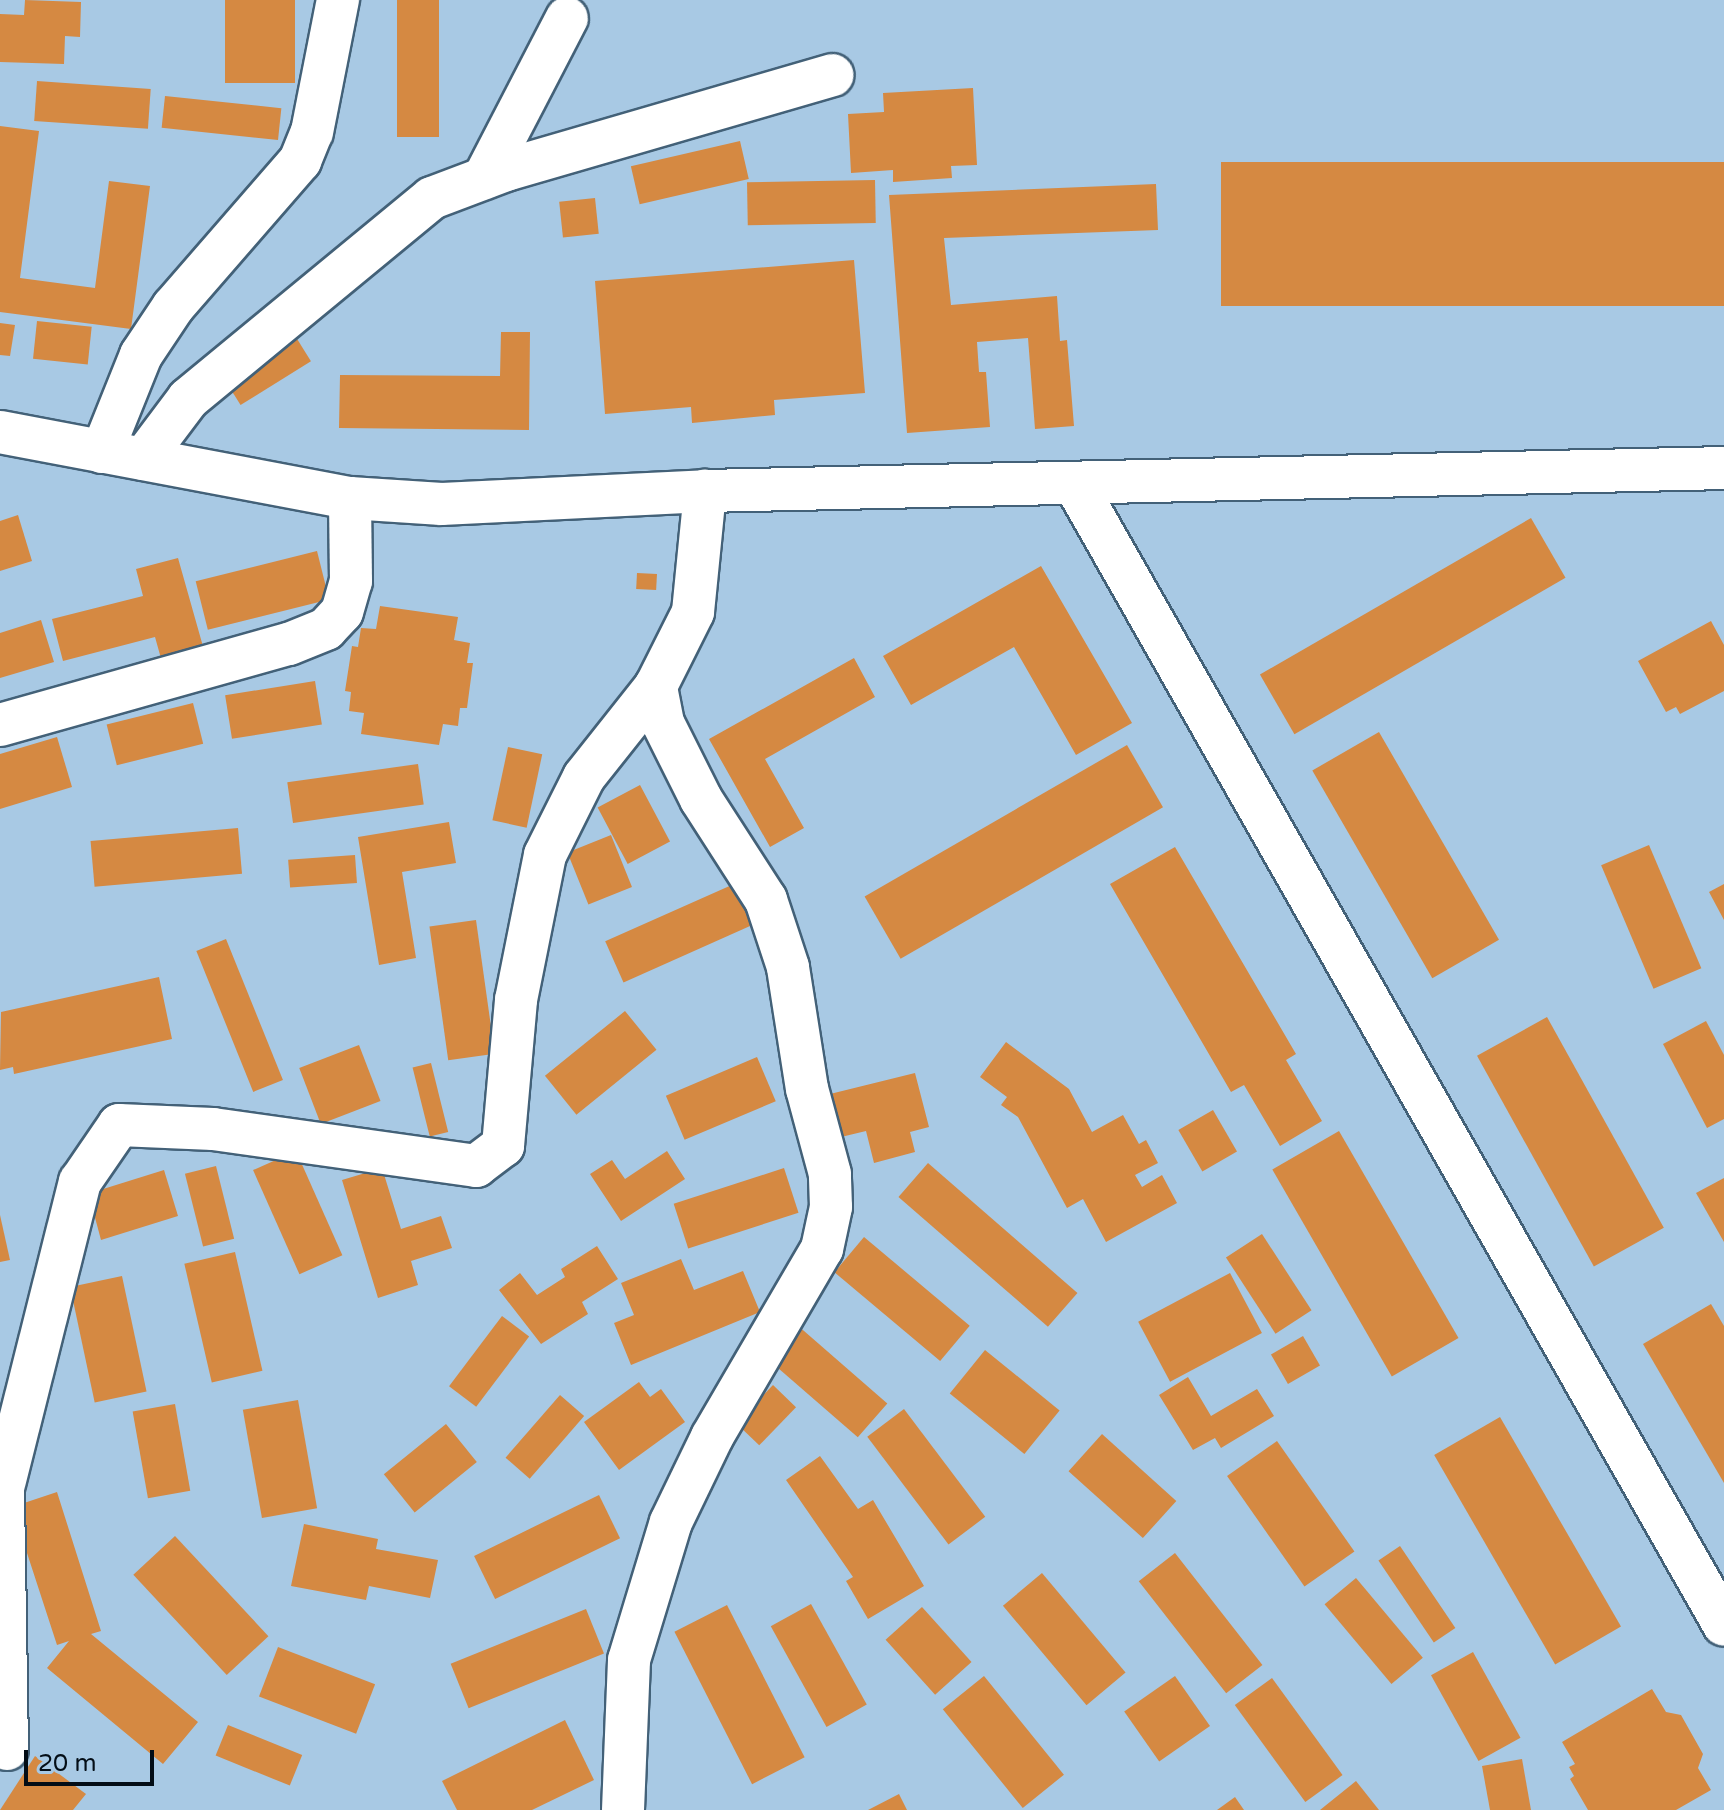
<!DOCTYPE html>
<style>
body{margin:0}
#map{position:relative;width:1724px;height:1810px;overflow:hidden;background:#a8c9e4;font-family:"Varela Round",sans-serif}
div>[style]{position:absolute}
[style*='--x']{left:calc(var(--x)*1px);top:calc(var(--y)*1px);width:calc(var(--w)*1px);rotate:calc(var(--a)*1deg)}
.building>*{inset:0;background:#d58942;transform-origin:0 0}
.roads{filter:drop-shadow(2px 0 #436178) drop-shadow(-2px 0 #436178) drop-shadow(0 2px #436178) drop-shadow(0 -2px #436178)}
.minor>*{height:42px;margin:-21px;padding:0 21px;transform-origin:21px;border-radius:21px;background:#fff}
span{translate:-50% -50%;white-space:nowrap;text-align:center;line-height:1.15;-webkit-text-stroke:8px #a8c9e4;paint-order:stroke}
.scale{position:absolute;left:24px;top:1750px;width:130px;height:36px;box-sizing:border-box;border:4px solid #030d16;border-top:0;padding-left:10px;font-size:24px;line-height:28px;white-space:nowrap;color:#030d16;-webkit-text-stroke:6px #a8c9e4;paint-order:stroke}
</style>
<div id="map">
<div class="building">
<i style="clip-path:polygon(25px 0,81px 2px,80px 37px,65px 36px,64px 64px,0 62px,0 14px,24px 15px)"></i>
<i style="left:225px;top:0;width:70px;height:83px"></i>
<i style="left:397px;top:0;width:42px;height:137px"></i>
<i style="left:37px;top:81px;width:114px;height:40px;rotate:4deg"></i>
<i style="clip-path:polygon(973px 88px,977px 165px,951px 166px,952px 178px,893px 182px,893px 170px,851px 173px,848px 114px,884px 112px,883px 93px)"></i>
<i style="left:165px;top:96px;width:117px;height:32px;rotate:6deg"></i>
<i style="clip-path:polygon(0 126px,39px 131px,20px 278px,95px 288px,109px 181px,150px 186px,131px 329px,0 312px)"></i>
<i style="left:740px;top:141px;width:39px;height:112px;rotate:77deg"></i>
<i style="left:1724px;top:162px;width:144px;height:503px;rotate:90deg"></i>
<i style="left:875px;top:180px;width:43px;height:128px;rotate:89deg"></i>
<i style="clip-path:polygon(1156px 184px,1158px 230px,944px 238px,951px 305px,1057px 296px,1060px 341px,1067px 340px,1074px 426px,1035px 429px,1028px 338px,977px 342px,979px 372px,986px 372px,990px 427px,907px 433px,889px 195px)"></i>
<i style="left:595px;top:198px;width:36px;height:36px;rotate:84deg"></i>
<i style="clip-path:polygon(854px 260px,865px 393px,774px 400px,775px 415px,692px 423px,691px 407px,605px 414px,595px 281px)"></i>
<i style="left:37px;top:321px;width:55px;height:38px;rotate:6deg"></i>
<i style="clip-path:polygon(0 323px,15px 325px,10px 356px,0 355px)"></i>
<i style="clip-path:polygon(501px 332px,530px 332px,529px 430px,339px 428px,340px 375px,500px 376px)"></i>
<i style="left:294px;top:334px;width:32px;height:83px;rotate:58deg"></i>
<i style="clip-path:polygon(18px 515px,32px 561px,0 571px,0 521px)"></i>
<i style="left:1531px;top:518px;width:69px;height:313px;rotate:60deg"></i>
<i style="left:317px;top:551px;width:50px;height:125px;rotate:76deg"></i>
<i style="clip-path:polygon(178px 558px,204px 650px,162px 662px,155px 637px,63px 661px,52px 619px,143px 596px,136px 569px)"></i>
<i style="clip-path:polygon(1041px 566px,1132px 723px,1076px 755px,1014px 647px,911px 705px,883px 656px)"></i>
<i style="left:637px;top:573px;width:20px;height:16px;rotate:3deg"></i>
<i style="clip-path:polygon(380px 606px,458px 617px,454px 640px,470px 643px,467px 663px,473px 663px,467px 708px,460px 708px,458px 726px,443px 724px,439px 745px,361px 734px,364px 713px,349px 711px,351px 692px,345px 691px,352px 646px,358px 647px,361px 628px,376px 629px)"></i>
<i style="clip-path:polygon(41px 620px,54px 662px,0 678px,0 633px)"></i>
<i style="clip-path:polygon(1711px 621px,1724px 645px,1724px 691px,1680px 714px,1676px 707px,1666px 712px,1638px 661px)"></i>
<i style="clip-path:polygon(854px 658px,875px 697px,765px 759px,804px 828px,770px 847px,709px 739px)"></i>
<i style="left:315px;top:681px;width:44px;height:91px;rotate:81deg"></i>
<i style="left:193px;top:703px;width:42px;height:89px;rotate:76deg"></i>
<i style="left:1379px;top:732px;width:240px;height:77px;rotate:60deg"></i>
<i style="clip-path:polygon(57px 737px,72px 787px,0 809px,0 754px)"></i>
<i style="left:1127px;top:745px;width:72px;height:303px;rotate:60deg"></i>
<i style="left:508px;top:747px;width:35px;height:75px;rotate:12deg"></i>
<i style="left:418px;top:764px;width:41px;height:132px;rotate:82deg"></i>
<i style="left:640px;top:785px;width:64px;height:48px;rotate:62deg"></i>
<i style="clip-path:polygon(449px 822px,456px 863px,402px 872px,416px 958px,379px 965px,358px 837px)"></i>
<i style="left:238px;top:828px;width:46px;height:148px;rotate:85deg"></i>
<i style="left:611px;top:835px;width:56px;height:47px;rotate:68deg"></i>
<i style="left:1649px;top:845px;width:134px;height:52px;rotate:67deg"></i>
<i style="clip-path:polygon(1175px 847px,1296px 1054px,1286px 1060px,1322px 1121px,1280px 1146px,1244px 1085px,1231px 1092px,1110px 884px)"></i>
<i style="left:355px;top:855px;width:28px;height:67px;rotate:86deg"></i>
<i style="left:734px;top:884px;width:45px;height:141px;rotate:66deg"></i>
<i style="clip-path:polygon(1724px 884px,1724px 920px,1709px 892px)"></i>
<i style="left:476px;top:920px;width:135px;height:47px;rotate:82deg"></i>
<i style="left:226px;top:939px;width:152px;height:32px;rotate:68deg"></i>
<i style="clip-path:polygon(159px 977px,172px 1039px,14px 1074px,13px 1067px,0 1070px,1px 1012px)"></i>
<i style="left:625px;top:1011px;width:50px;height:103px;rotate:51deg"></i>
<i style="left:1547px;top:1017px;width:241px;height:80px;rotate:61deg"></i>
<i style="clip-path:polygon(1706px 1021px,1724px 1055px,1724px 1119px,1707px 1128px,1663px 1044px)"></i>
<i style="clip-path:polygon(1006px 1042px,1069px 1089px,1092px 1132px,1123px 1115px,1139px 1144px,1146px 1140px,1158px 1163px,1135px 1175px,1142px 1187px,1162px 1175px,1177px 1203px,1106px 1242px,1083px 1199px,1067px 1208px,1018px 1117px,1001px 1105px,1007px 1097px,980px 1077px)"></i>
<i style="left:359px;top:1045px;width:60px;height:64px;rotate:69deg"></i>
<i style="left:757px;top:1057px;width:48px;height:99px;rotate:67deg"></i>
<i style="left:431px;top:1063px;width:71px;height:19px;rotate:76deg"></i>
<i style="clip-path:polygon(915px 1073px,929px 1127px,910px 1132px,915px 1152px,874px 1163px,866px 1131px,841px 1137px,830px 1094px)"></i>
<i style="left:1213px;top:1110px;width:48px;height:40px;rotate:60deg"></i>
<i style="left:1339px;top:1131px;width:239px;height:77px;rotate:60deg"></i>
<i style="left:296px;top:1151px;width:114px;height:47px;rotate:66deg"></i>
<i style="clip-path:polygon(667px 1151px,685px 1179px,621px 1221px,590px 1174px,612px 1160px,625px 1179px)"></i>
<i style="left:928px;top:1163px;width:198px;height:45px;rotate:41deg"></i>
<i style="left:216px;top:1166px;width:75px;height:32px;rotate:76deg"></i>
<i style="clip-path:polygon(382px 1168px,401px 1229px,441px 1216px,452px 1248px,411px 1261px,418px 1285px,378px 1298px,342px 1180px)"></i>
<i style="left:784px;top:1168px;width:47px;height:116px;rotate:72deg"></i>
<i style="clip-path:polygon(164px 1170px,178px 1216px,101px 1240px,93px 1210px,100px 1190px)"></i>
<i style="clip-path:polygon(1724px 1178px,1724px 1242px,1696px 1193px)"></i>
<i style="clip-path:polygon(0 1215px,10px 1260px,0 1262px)"></i>
<i style="left:1262px;top:1234px;width:91px;height:43px;rotate:57deg"></i>
<i style="left:864px;top:1237px;width:138px;height:46px;rotate:40deg"></i>
<i style="clip-path:polygon(597px 1246px,618px 1279px,582px 1302px,588px 1314px,541px 1344px,499px 1290px,520px 1273px,537px 1295px,565px 1277px,561px 1269px)"></i>
<i style="left:235px;top:1252px;width:122px;height:52px;rotate:77deg"></i>
<i style="clip-path:polygon(681px 1259px,694px 1290px,743px 1271px,760px 1312px,631px 1365px,614px 1323px,634px 1315px,621px 1283px)"></i>
<i style="left:1230px;top:1273px;width:68px;height:104px;rotate:62deg"></i>
<i style="left:122px;top:1276px;width:118px;height:53px;rotate:78deg"></i>
<i style="clip-path:polygon(1711px 1304px,1724px 1326px,1724px 1483px,1643px 1344px)"></i>
<i style="left:502px;top:1316px;width:34px;height:88px;rotate:37deg"></i>
<i style="left:796px;top:1324px;width:121px;height:45px;rotate:41deg"></i>
<i style="left:1303px;top:1336px;width:34px;height:37px;rotate:60deg"></i>
<i style="left:985px;top:1350px;width:96px;height:56px;rotate:39deg"></i>
<i style="clip-path:polygon(1188px 1377px,1211px 1416px,1257px 1389px,1274px 1416px,1221px 1448px,1215px 1438px,1193px 1450px,1159px 1395px)"></i>
<i style="clip-path:polygon(639px 1382px,650px 1397px,661px 1389px,685px 1422px,619px 1470px,584px 1422px)"></i>
<i style="left:773px;top:1385px;width:32px;height:53px;rotate:44deg"></i>
<i style="left:560px;top:1395px;width:32px;height:83px;rotate:41deg"></i>
<i style="left:298px;top:1400px;width:110px;height:56px;rotate:80deg"></i>
<i style="left:175px;top:1404px;width:88px;height:43px;rotate:80deg"></i>
<i style="left:904px;top:1409px;width:135px;height:46px;rotate:53deg"></i>
<i style="left:1500px;top:1417px;width:242px;height:76px;rotate:60deg"></i>
<i style="left:446px;top:1424px;width:49px;height:80px;rotate:51deg"></i>
<i style="left:1102px;top:1434px;width:100px;height:50px;rotate:42deg"></i>
<i style="left:1277px;top:1441px;width:135px;height:61px;rotate:55deg"></i>
<i style="clip-path:polygon(820px 1456px,858px 1509px,873px 1500px,924px 1586px,868px 1619px,846px 1581px,853px 1577px,786px 1480px)"></i>
<i style="clip-path:polygon(57px 1492px,101px 1631px,91px 1634px,198px 1722px,163px 1764px,47px 1668px,69px 1641px,57px 1645px,12px 1507px)"></i>
<i style="left:599px;top:1495px;width:48px;height:139px;rotate:64deg"></i>
<i style="clip-path:polygon(304px 1524px,378px 1539px,376px 1549px,438px 1560px,430px 1598px,369px 1586px,366px 1600px,291px 1586px)"></i>
<i style="left:175px;top:1536px;width:137px;height:57px;rotate:47deg"></i>
<i style="left:1400px;top:1546px;width:99px;height:26px;rotate:56deg"></i>
<i style="left:1175px;top:1553px;width:142px;height:46px;rotate:52deg"></i>
<i style="left:1042px;top:1573px;width:130px;height:51px;rotate:50deg"></i>
<i style="left:1356px;top:1578px;width:104px;height:41px;rotate:50deg"></i>
<i style="left:811px;top:1604px;width:115px;height:46px;rotate:61deg"></i>
<i style="left:727px;top:1605px;width:171px;height:59px;rotate:63deg"></i>
<i style="left:922px;top:1607px;width:74px;height:49px;rotate:48deg"></i>
<i style="left:586px;top:1609px;width:48px;height:146px;rotate:68deg"></i>
<i style="left:278px;top:1647px;width:104px;height:53px;rotate:21deg"></i>
<i style="left:1473px;top:1652px;width:98px;height:48px;rotate:61deg"></i>
<i style="left:984px;top:1676px;width:127px;height:53px;rotate:51deg"></i>
<i style="left:1175px;top:1676px;width:61px;height:62px;rotate:55deg"></i>
<i style="left:1272px;top:1678px;width:120px;height:46px;rotate:54deg"></i>
<i style="clip-path:polygon(1652px 1689px,1666px 1712px,1681px 1715px,1703px 1754px,1698px 1768px,1711px 1790px,1676px 1810px,1588px 1810px,1570px 1779px,1574px 1776px,1569px 1767px,1575px 1764px,1562px 1742px)"></i>
<i style="clip-path:polygon(565px 1720px,594px 1780px,532px 1810px,457px 1810px,442px 1781px)"></i>
<i style="left:228px;top:1725px;width:80px;height:33px;rotate:22deg"></i>
<i style="clip-path:polygon(35px 1756px,86px 1794px,73px 1810px,0 1810px)"></i>
<i style="clip-path:polygon(1522px 1759px,1531px 1810px,1490px 1810px,1482px 1766px)"></i>
<i style="clip-path:polygon(1356px 1781px,1379px 1810px,1320px 1810px)"></i>
<i style="clip-path:polygon(899px 1794px,907px 1810px,868px 1810px)"></i>
<i style="clip-path:polygon(1235px 1797px,1244px 1810px,1217px 1810px)"></i>
</div>
<div class="roads">
<div class="minor">
<i style="--x:484;--y:178;--w:180;--a:-62.6"></i>
<i style="--x:0;--y:432;--w:356;--a:10.7"></i>
<i style="--x:350;--y:498;--w:92;--a:3.7"></i>
<i style="--x:442;--y:504;--w:263;--a:-2.8"></i>
<i style="--x:705;--y:491;--w:1019;--a:-1.29"></i>
<i style="--x:102;--y:452;--w:105;--a:-68.1"></i>
<i style="--x:141;--y:355;--w:58;--a:-56.3"></i>
<i style="--x:173;--y:307;--w:194;--a:-49"></i>
<i style="--x:300;--y:161;--w:31;--a:-68"></i>
<i style="--x:312;--y:132;--w:135;--a:-78.9"></i>
<i style="--x:143;--y:459;--w:75;--a:-53.1"></i>
<i style="--x:188;--y:399;--w:316;--a:-39.5"></i>
<i style="--x:432;--y:198;--w:79;--a:-20.7"></i>
<i style="--x:506;--y:170;--w:340;--a:-16.2"></i>
<i style="--x:1076;--y:486;--w:1310;--a:60.36"></i>
<i style="--x:0;--y:725;--w:300;--a:-15.7"></i>
<i style="--x:289;--y:644;--w:40;--a:-22"></i>
<i style="--x:326;--y:629;--w:23;--a:-47"></i>
<i style="--x:342;--y:612;--w:32;--a:-74"></i>
<i style="--x:351;--y:581;--w:83;--a:-90.7"></i>
<i style="--x:7;--y:1749;--w:261;--a:-90.9"></i>
<i style="--x:3;--y:1488;--w:316;--a:-75.9"></i>
<i style="--x:80;--y:1182;--w:69;--a:-55.6"></i>
<i style="--x:119;--y:1125;--w:94;--a:2.4"></i>
<i style="--x:213;--y:1129;--w:266;--a:8"></i>
<i style="--x:476;--y:1166;--w:34;--a:-37"></i>
<i style="--x:503;--y:1146;--w:147;--a:-84.9"></i>
<i style="--x:516;--y:1000;--w:148;--a:-78.7"></i>
<i style="--x:545;--y:855;--w:87;--a:-63.4"></i>
<i style="--x:584;--y:777;--w:116;--a:-51.6"></i>
<i style="--x:623;--y:1810;--w:150;--a:-87.7"></i>
<i style="--x:629;--y:1660;--w:144;--a:-73.1"></i>
<i style="--x:671;--y:1522;--w:94;--a:-64.2"></i>
<i style="--x:712;--y:1437;--w:218;--a:-59.7"></i>
<i style="--x:822;--y:1249;--w:43;--a:-77.9"></i>
<i style="--x:831;--y:1207;--w:33;--a:-92"></i>
<i style="--x:830;--y:1174;--w:88;--a:-105.1"></i>
<i style="--x:807;--y:1089;--w:123;--a:-98.9"></i>
<i style="--x:788;--y:967;--w:71;--a:-108.2"></i>
<i style="--x:766;--y:900;--w:120;--a:-122.8"></i>
<i style="--x:701;--y:799;--w:85;--a:-116.6"></i>
<i style="--x:663;--y:723;--w:38;--a:-101"></i>
<i style="--x:656;--y:686;--w:83;--a:-63.4"></i>
<i style="--x:693;--y:612;--w:122;--a:-84.3"></i>
</div>
</div>
<div class="scale">20 m</div>
</div>
